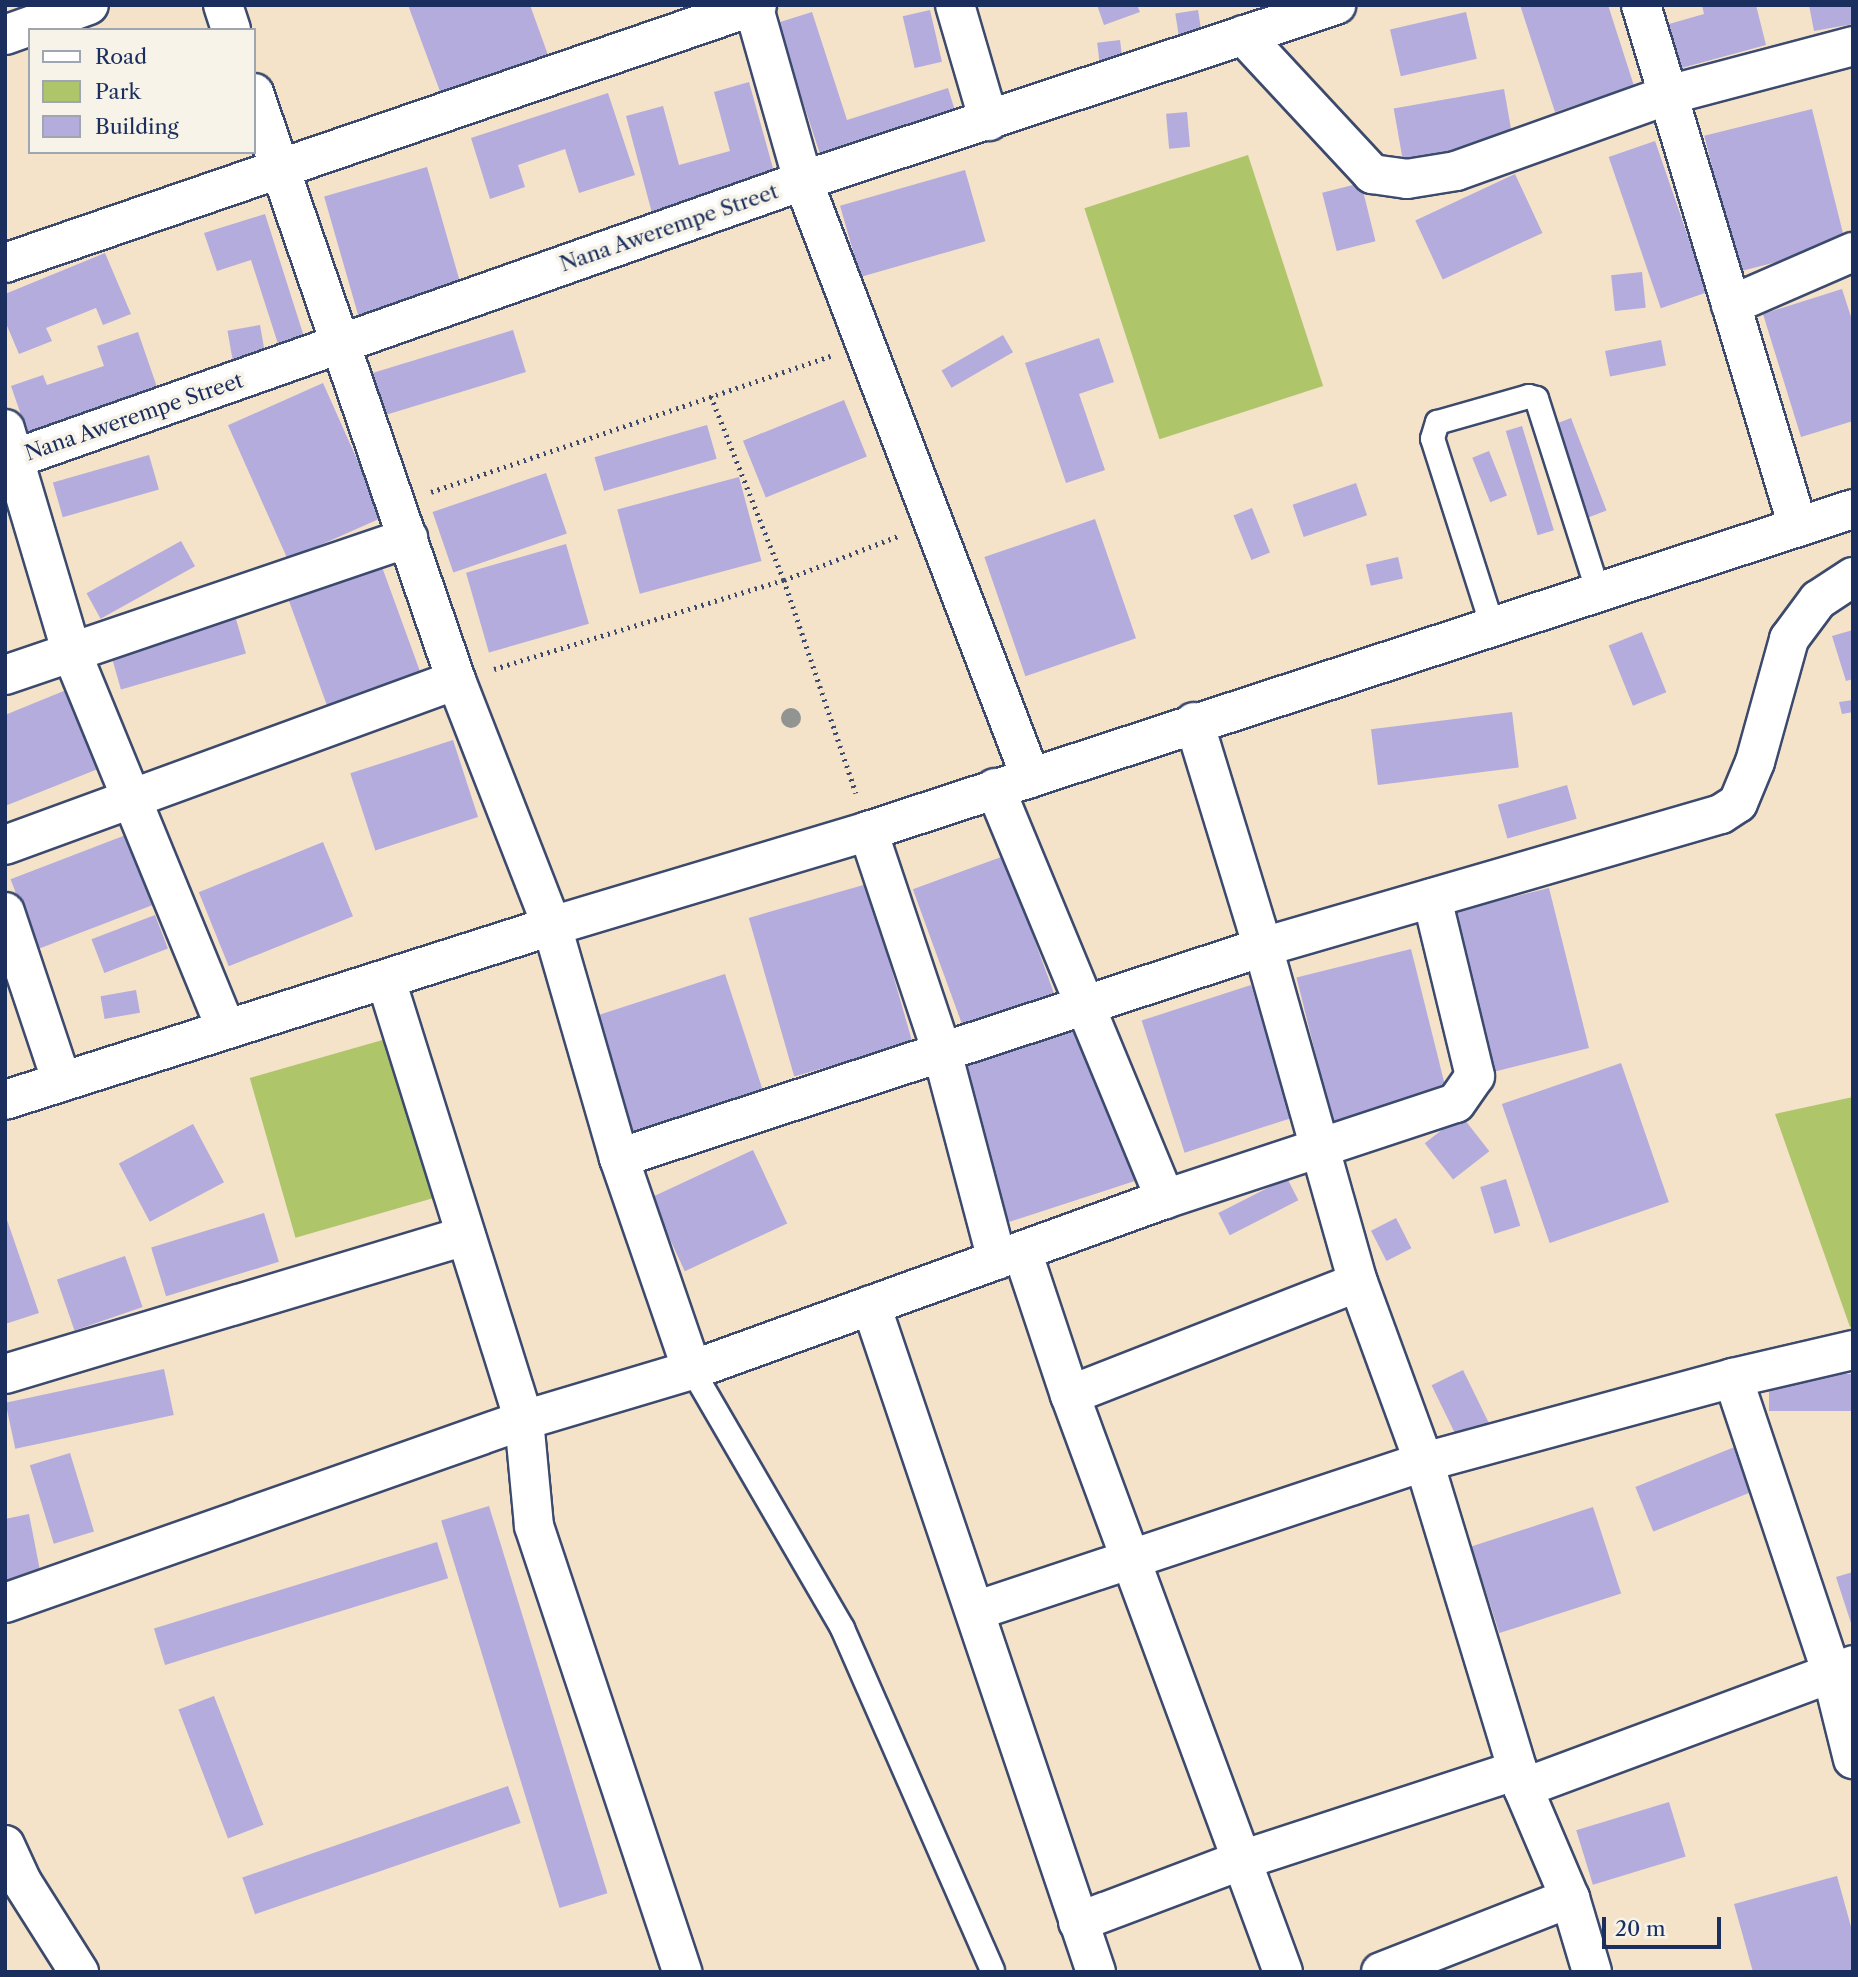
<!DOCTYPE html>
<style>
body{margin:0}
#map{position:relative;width:1858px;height:1977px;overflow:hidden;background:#f4e2c9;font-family:"Libre Caslon Text",serif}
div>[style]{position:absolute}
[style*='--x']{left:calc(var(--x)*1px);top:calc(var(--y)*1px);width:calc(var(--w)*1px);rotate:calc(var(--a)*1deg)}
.green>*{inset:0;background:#aec56a;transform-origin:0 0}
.building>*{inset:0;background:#b4acdc;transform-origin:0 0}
.path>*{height:4.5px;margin-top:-2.25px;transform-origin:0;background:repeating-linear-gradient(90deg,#3c4a6e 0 2px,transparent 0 7px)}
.roads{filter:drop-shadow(2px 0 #3c4a6e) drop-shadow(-2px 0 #3c4a6e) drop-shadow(0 2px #3c4a6e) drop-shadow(0 -2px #3c4a6e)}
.service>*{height:23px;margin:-11.5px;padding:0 11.5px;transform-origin:11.5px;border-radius:11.5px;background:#fff}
.minor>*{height:38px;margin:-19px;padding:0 19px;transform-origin:19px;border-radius:19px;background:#fff}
.tertiary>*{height:38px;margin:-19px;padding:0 19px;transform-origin:19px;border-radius:19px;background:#fff}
.trees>*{width:20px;height:20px;margin:-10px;border-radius:50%;background:#919490}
span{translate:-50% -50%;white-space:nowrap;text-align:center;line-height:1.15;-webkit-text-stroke:7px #f7f3e8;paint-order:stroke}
.street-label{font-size:21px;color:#1b2f5e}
.frame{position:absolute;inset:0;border:7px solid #1b2f5e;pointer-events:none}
.legend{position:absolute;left:28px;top:28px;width:228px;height:126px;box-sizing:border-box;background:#f7f3e8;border:2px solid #9fa5b1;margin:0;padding:9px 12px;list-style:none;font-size:21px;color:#1b2f5e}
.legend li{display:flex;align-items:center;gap:14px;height:35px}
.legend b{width:35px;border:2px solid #9fa5b1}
.scale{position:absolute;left:1602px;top:1917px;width:119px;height:32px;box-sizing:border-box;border:4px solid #1b2f5e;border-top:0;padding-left:9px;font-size:21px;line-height:24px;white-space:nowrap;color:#1b2f5e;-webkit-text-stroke:5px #f7f3e8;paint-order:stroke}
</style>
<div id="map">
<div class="green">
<i style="left:1248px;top:155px;width:243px;height:172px;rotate:72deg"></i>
<i style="left:393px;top:1037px;width:166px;height:149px;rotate:74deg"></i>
<i style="clip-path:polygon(1853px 1097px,1853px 1326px,1850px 1327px,1775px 1114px)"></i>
</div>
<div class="building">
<i style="clip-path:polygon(408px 5px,530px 5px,548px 55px,441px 94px)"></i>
<i style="clip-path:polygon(1097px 5px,1137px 5px,1140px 12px,1104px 25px)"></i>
<i style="clip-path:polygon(1520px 5px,1608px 5px,1634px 86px,1555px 112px)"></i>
<i style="clip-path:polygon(1702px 5px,1756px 5px,1766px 45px,1667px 72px,1655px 28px,1704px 14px)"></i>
<i style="clip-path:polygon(1809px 5px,1853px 5px,1853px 24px,1814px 31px)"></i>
<i style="left:930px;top:10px;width:53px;height:28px;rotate:77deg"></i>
<i style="left:1198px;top:10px;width:24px;height:23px;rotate:81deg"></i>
<i style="clip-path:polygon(812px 12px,847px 120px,948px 88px,956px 114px,821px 157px,777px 23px)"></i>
<i style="left:1466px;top:12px;width:48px;height:78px;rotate:77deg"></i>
<i style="left:1120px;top:40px;width:23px;height:23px;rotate:83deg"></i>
<i style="clip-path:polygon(749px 82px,776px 179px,652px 213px,626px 116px,663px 106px,679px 165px,730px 151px,714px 92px)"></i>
<i style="left:1504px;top:89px;width:59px;height:112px;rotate:80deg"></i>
<i style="clip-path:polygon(608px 93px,635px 175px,579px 193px,565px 149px,518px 165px,525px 187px,490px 199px,471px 138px)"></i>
<i style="left:1812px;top:109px;width:140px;height:111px;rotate:76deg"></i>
<i style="left:1187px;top:112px;width:35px;height:21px;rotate:85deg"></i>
<i style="left:1655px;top:141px;width:160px;height:49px;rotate:71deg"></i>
<i style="left:427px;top:167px;width:126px;height:107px;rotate:74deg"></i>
<i style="left:965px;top:170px;width:74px;height:130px;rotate:74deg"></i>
<i style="left:1515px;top:174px;width:65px;height:110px;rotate:65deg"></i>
<i style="left:1361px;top:183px;width:60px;height:40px;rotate:76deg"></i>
<i style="clip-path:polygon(265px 214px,306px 343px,280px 350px,251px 260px,217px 271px,204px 233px)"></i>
<i style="clip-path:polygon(105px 253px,131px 314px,103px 325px,96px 308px,46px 328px,52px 341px,19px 354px,5px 321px,5px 294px)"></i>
<i style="left:1642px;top:272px;width:36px;height:31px;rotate:84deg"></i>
<i style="clip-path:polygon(1842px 289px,1853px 323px,1853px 421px,1801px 437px,1763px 314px)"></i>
<i style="left:260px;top:325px;width:41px;height:33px;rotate:80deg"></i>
<i style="left:513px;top:330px;width:44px;height:152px;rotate:73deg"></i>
<i style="clip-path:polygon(138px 332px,158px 390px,28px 435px,11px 386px,43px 375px,47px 385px,104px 366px,97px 346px)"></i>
<i style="left:1003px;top:335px;width:20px;height:71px;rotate:60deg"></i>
<i style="clip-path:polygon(1099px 338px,1114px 382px,1079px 394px,1105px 470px,1066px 483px,1025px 363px)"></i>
<i style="left:1661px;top:340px;width:26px;height:57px;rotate:79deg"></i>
<i style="left:323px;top:383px;width:147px;height:104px;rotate:66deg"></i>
<i style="left:844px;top:400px;width:61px;height:109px;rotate:68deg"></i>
<i style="left:1571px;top:418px;width:99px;height:23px;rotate:69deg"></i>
<i style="left:707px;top:425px;width:35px;height:117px;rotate:74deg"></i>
<i style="left:1522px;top:426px;width:109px;height:17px;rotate:73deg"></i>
<i style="left:1489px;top:451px;width:48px;height:18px;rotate:68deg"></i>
<i style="left:149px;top:455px;width:36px;height:100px;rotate:74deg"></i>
<i style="left:546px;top:473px;width:64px;height:120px;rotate:71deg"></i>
<i style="left:739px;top:477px;width:87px;height:126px;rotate:75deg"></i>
<i style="left:1356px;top:483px;width:34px;height:67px;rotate:71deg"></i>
<i style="left:1252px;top:508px;width:48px;height:20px;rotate:68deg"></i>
<i style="left:1095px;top:519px;width:126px;height:117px;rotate:71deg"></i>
<i style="left:181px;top:541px;width:29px;height:108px;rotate:61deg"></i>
<i style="left:566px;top:544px;width:83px;height:104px;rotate:74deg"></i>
<i style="left:1398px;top:557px;width:22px;height:33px;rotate:77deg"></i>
<i style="left:382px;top:567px;width:111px;height:99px;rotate:70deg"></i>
<i style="left:236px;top:619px;width:36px;height:130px;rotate:74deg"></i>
<i style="clip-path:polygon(1853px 630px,1853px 679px,1846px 681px,1832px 636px)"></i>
<i style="left:1642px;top:632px;width:65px;height:36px;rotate:68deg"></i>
<i style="clip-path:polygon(76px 686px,108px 765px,5px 806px,5px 715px)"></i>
<i style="clip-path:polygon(1853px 700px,1853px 712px,1842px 714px,1839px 702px)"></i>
<i style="left:1512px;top:712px;width:56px;height:142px;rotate:83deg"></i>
<i style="left:453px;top:740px;width:81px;height:108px;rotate:72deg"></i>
<i style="left:1567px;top:785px;width:35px;height:72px;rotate:74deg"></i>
<i style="left:131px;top:833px;width:75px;height:129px;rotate:69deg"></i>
<i style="left:323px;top:842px;width:80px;height:134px;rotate:68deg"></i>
<i style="left:1004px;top:856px;width:148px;height:97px;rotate:70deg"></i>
<i style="left:867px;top:884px;width:165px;height:123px;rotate:74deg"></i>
<i style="left:1549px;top:888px;width:165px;height:100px;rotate:76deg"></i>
<i style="left:155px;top:915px;width:36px;height:68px;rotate:69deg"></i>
<i style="left:1411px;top:949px;width:153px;height:118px;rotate:76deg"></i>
<i style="left:725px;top:974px;width:122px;height:141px;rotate:72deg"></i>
<i style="left:1251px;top:985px;width:139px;height:115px;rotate:72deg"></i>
<i style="left:136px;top:990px;width:23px;height:36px;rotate:80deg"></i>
<i style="left:1084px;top:1022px;width:167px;height:134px;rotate:72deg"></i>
<i style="left:1621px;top:1063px;width:147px;height:126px;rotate:71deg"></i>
<i style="left:1461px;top:1115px;width:46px;height:46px;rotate:52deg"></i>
<i style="left:193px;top:1124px;width:66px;height:84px;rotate:62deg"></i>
<i style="left:753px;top:1150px;width:81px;height:113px;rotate:65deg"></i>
<i style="left:1287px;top:1178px;width:25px;height:77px;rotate:63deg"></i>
<i style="left:1506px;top:1179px;width:49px;height:27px;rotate:73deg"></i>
<i style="left:264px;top:1213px;width:51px;height:118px;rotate:73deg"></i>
<i style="clip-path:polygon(5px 1214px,39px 1313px,5px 1324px)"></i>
<i style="left:1396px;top:1218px;width:34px;height:28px;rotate:63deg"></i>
<i style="left:125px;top:1256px;width:54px;height:72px;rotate:71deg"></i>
<i style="left:164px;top:1369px;width:47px;height:162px;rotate:78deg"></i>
<i style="left:1463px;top:1370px;width:64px;height:35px;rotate:64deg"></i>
<i style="left:1853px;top:1374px;width:37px;height:84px;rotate:90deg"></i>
<i style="left:1742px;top:1444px;width:48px;height:115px;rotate:68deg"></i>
<i style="left:70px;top:1453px;width:82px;height:42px;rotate:73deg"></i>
<i style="left:489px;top:1506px;width:405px;height:50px;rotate:73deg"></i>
<i style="left:1593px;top:1507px;width:91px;height:128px;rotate:72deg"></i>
<i style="clip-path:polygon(29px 1514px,42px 1581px,5px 1588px,5px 1519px)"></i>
<i style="left:437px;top:1542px;width:38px;height:296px;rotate:73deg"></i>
<i style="clip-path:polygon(1853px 1572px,1853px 1626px,1852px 1626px,1836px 1577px)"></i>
<i style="left:214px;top:1696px;width:138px;height:38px;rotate:69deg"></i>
<i style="left:508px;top:1786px;width:39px;height:281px;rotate:71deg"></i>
<i style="left:1669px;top:1802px;width:57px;height:97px;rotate:73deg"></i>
<i style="clip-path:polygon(1837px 1876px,1853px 1934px,1853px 1971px,1753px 1972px,1734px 1904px)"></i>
</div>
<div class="path">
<i style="--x:711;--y:396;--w:198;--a:68.4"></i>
<i style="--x:784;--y:580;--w:225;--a:71.3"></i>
<i style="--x:431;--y:492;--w:422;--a:-18.8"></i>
<i style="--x:494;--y:669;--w:303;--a:-17.1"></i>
<i style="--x:784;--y:580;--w:122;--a:-21.1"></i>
</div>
<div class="roads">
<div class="service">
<i style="--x:1492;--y:626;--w:197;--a:-107.7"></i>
<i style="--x:1432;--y:438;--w:17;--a:-73"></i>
<i style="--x:1437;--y:422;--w:95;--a:-15.9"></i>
<i style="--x:1528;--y:396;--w:8;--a:14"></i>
<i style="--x:1536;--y:398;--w:201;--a:72.3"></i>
<i style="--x:692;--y:1370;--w:298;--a:59.8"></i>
<i style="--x:842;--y:1628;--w:373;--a:66.3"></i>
</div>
<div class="minor">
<i style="--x:223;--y:5;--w:26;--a:72"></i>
<i style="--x:753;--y:5;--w:183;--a:74.1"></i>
<i style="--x:803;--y:181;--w:639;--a:69.1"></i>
<i style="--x:955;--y:5;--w:121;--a:73.7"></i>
<i style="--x:1641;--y:5;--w:545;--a:73.26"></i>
<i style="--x:5;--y:35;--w:89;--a:-19.7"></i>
<i style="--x:1243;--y:35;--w:190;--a:47.1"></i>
<i style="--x:1372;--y:174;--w:35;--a:8"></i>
<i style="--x:1407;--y:179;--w:50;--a:-9.3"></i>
<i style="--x:1456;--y:171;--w:225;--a:-19.7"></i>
<i style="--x:1668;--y:95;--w:191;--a:-14.8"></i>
<i style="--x:254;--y:93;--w:621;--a:71.01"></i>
<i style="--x:456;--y:680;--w:264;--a:68.7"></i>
<i style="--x:552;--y:926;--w:241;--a:73.9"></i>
<i style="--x:619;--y:1158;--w:224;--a:71"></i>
<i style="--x:5;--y:263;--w:795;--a:-18.94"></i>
<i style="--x:1731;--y:305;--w:133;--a:-23.5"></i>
<i style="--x:5;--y:429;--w:232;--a:73.4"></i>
<i style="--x:71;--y:651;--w:408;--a:67.7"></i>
<i style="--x:5;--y:462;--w:858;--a:-19.41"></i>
<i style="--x:814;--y:177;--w:550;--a:-18.24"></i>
<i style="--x:5;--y:675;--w:426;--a:-18.8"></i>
<i style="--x:1194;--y:722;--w:235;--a:73"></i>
<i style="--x:1263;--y:947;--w:348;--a:74.2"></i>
<i style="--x:1358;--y:1282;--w:192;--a:69.9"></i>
<i style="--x:1424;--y:1462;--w:341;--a:73.1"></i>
<i style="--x:1523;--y:1788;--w:120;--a:66.9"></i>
<i style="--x:1570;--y:1898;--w:77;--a:73.4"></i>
<i style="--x:995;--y:788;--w:445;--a:67.5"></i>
<i style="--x:868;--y:831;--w:233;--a:71.5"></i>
<i style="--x:942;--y:1052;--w:215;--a:75.2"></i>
<i style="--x:5;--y:845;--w:480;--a:-20.1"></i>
<i style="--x:5;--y:912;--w:179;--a:71.5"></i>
<i style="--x:386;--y:980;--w:461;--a:72.6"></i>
<i style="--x:524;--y:1420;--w:106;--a:84.6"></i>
<i style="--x:534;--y:1526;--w:470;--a:71.6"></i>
<i style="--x:619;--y:1158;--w:678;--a:-18.14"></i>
<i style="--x:1263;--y:947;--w:477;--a:-16.2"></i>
<i style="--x:1721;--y:814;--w:20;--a:-33"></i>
<i style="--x:1738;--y:803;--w:44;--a:-67.5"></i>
<i style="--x:1755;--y:762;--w:128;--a:-74.5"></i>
<i style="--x:1789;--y:639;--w:49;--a:-53.4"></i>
<i style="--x:1818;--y:600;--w:42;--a:-33.3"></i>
<i style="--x:1022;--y:1251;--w:152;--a:71.6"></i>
<i style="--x:1070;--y:1395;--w:615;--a:69.74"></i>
<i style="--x:871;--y:1305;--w:704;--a:71.36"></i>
<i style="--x:5;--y:1374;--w:481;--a:-16.7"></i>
<i style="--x:1733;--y:1378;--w:309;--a:71.5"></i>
<i style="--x:1831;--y:1671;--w:91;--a:76"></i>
<i style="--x:1070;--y:1395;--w:309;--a:-21.4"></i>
<i style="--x:5;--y:1603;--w:550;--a:-19.42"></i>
<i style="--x:524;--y:1420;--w:175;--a:-16.6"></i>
<i style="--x:692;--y:1370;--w:503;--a:-19.88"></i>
<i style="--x:1165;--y:1199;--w:306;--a:-18.3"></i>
<i style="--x:1456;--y:1103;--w:33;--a:-55"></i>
<i style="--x:1475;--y:1076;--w:183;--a:-103.6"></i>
<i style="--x:975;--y:1611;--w:473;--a:-18.4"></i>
<i style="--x:1424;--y:1462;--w:320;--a:-15.2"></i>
<i style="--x:1733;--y:1378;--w:123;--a:-13.1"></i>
<i style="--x:1523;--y:1788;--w:352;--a:-20.4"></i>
<i style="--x:5;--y:1845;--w:41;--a:65.3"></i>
<i style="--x:22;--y:1882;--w:107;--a:57.7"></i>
<i style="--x:1078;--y:1922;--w:175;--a:-20.7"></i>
<i style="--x:1242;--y:1860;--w:290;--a:-18.1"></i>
<i style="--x:1381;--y:1972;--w:203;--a:-21.4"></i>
</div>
<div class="tertiary">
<i style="--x:5;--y:1100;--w:574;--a:-17.65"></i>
<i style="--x:552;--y:926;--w:330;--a:-16.7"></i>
<i style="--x:868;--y:831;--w:1036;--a:-18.1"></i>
</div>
</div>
<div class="trees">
<i style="left:791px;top:718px"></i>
</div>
<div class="street-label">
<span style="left:669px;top:228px;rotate:-19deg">Nana Awerempe Street</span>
<span style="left:134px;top:417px;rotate:-19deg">Nana Awerempe Street</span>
</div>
<div class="frame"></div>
<ul class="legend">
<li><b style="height:9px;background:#fff"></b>Road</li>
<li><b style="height:19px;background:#aec56a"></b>Park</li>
<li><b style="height:19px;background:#b4acdc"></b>Building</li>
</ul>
<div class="scale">20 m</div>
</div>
